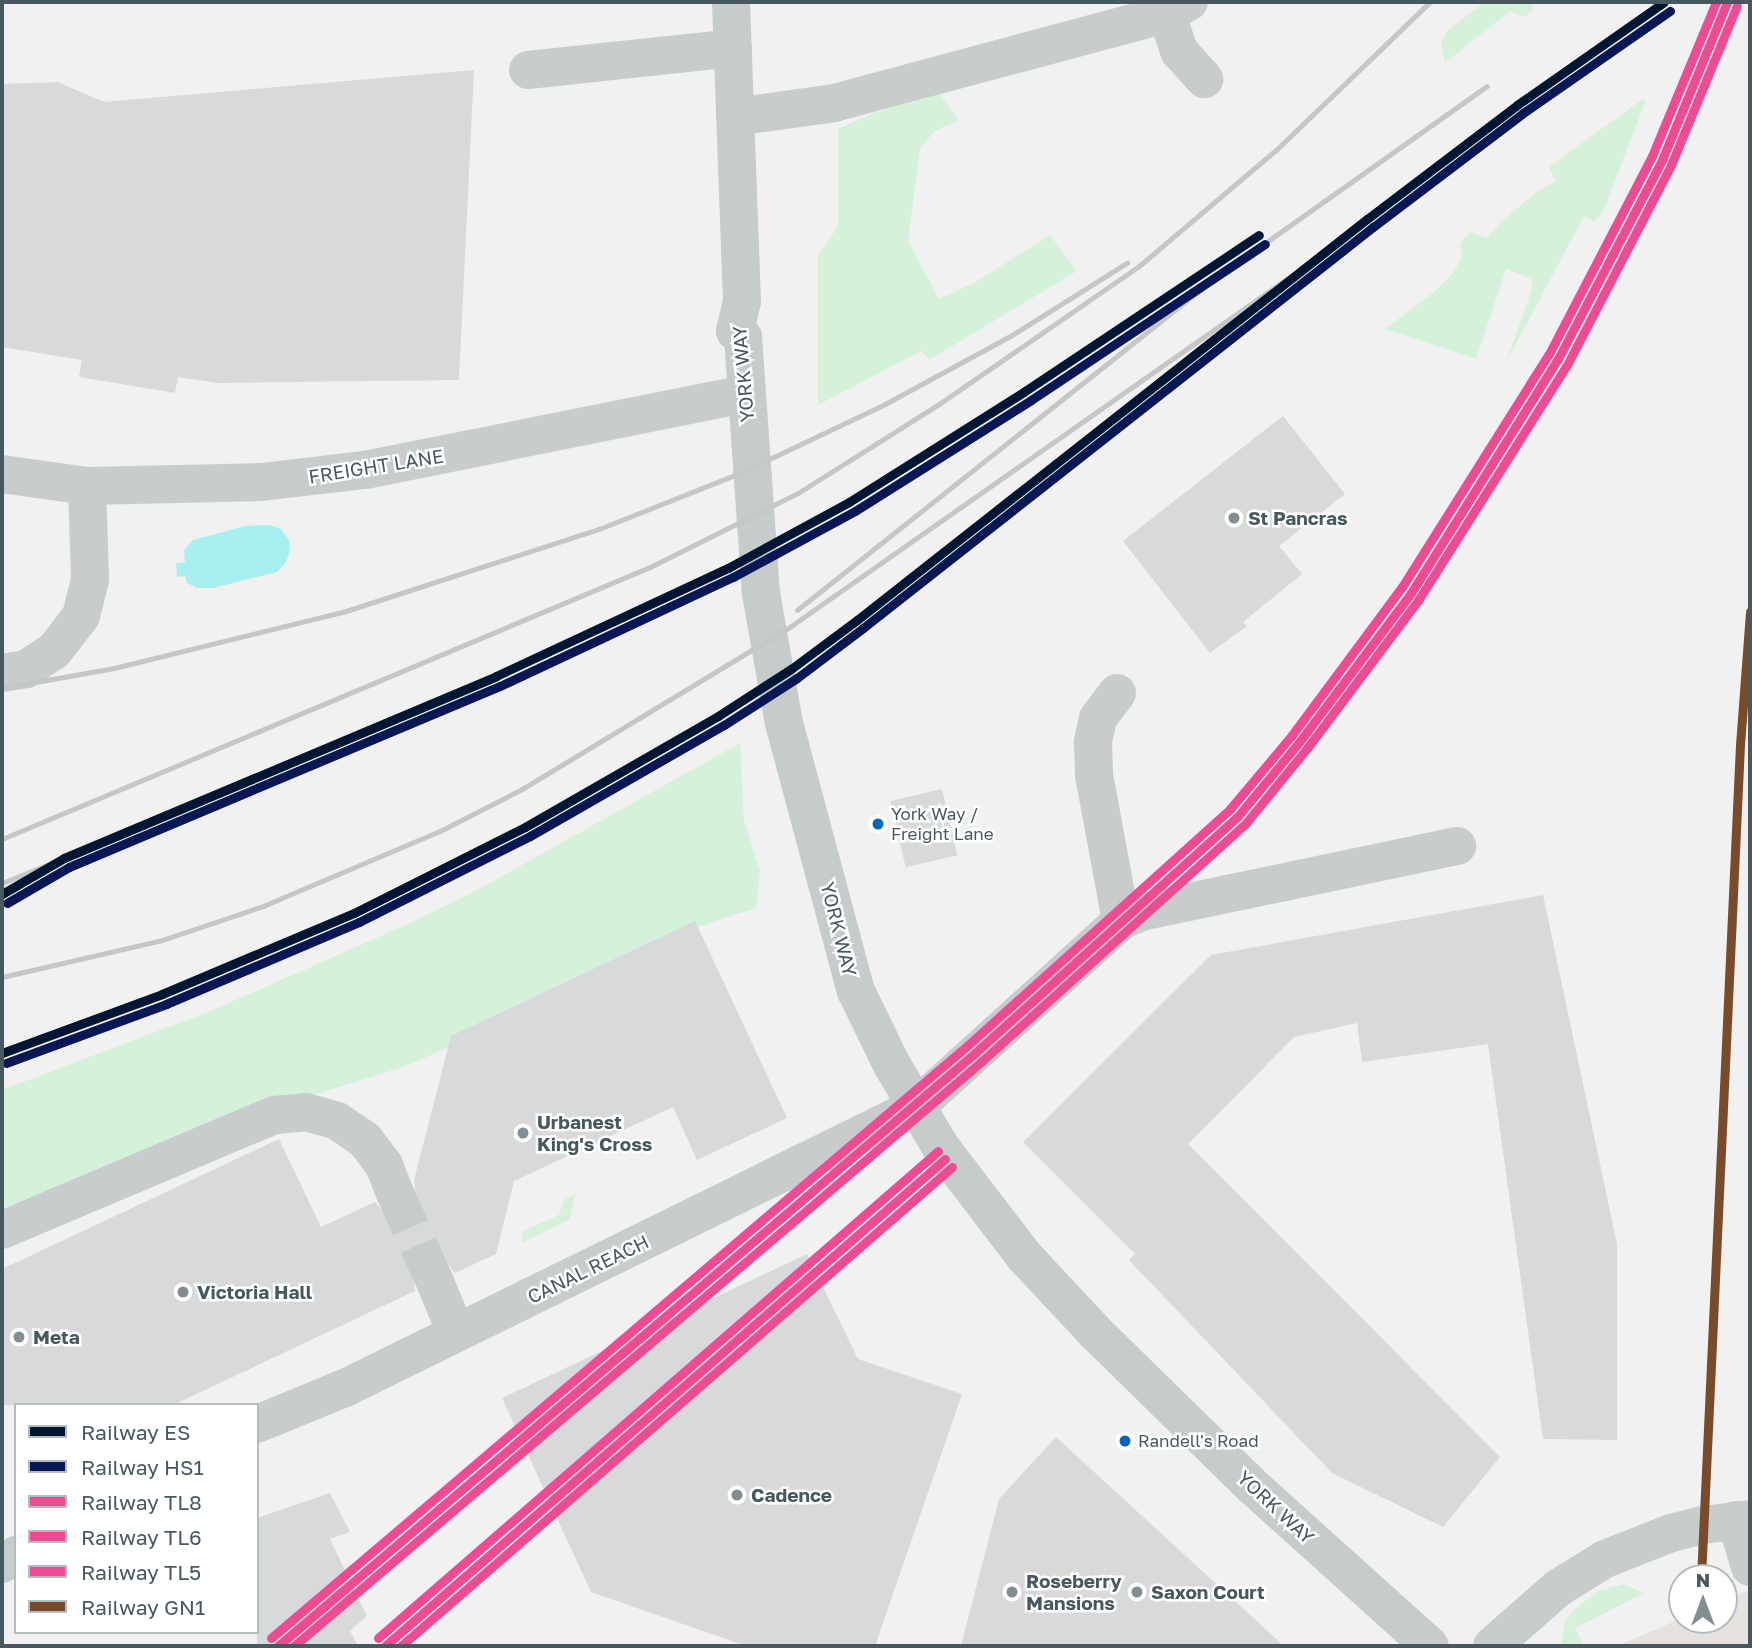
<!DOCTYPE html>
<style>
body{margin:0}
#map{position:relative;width:1752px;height:1648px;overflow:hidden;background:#f2f1f1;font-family:"Golos Text",sans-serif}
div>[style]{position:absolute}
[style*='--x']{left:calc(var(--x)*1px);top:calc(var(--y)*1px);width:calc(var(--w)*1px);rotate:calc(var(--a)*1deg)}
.commercial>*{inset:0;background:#e6e3df}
.green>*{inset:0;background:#d5f1d9}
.water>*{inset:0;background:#a8f0f0}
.building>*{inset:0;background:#d8d9da;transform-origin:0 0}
.minor-tunnel>*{height:38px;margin-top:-19px;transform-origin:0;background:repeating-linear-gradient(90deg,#c7cbcc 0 38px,transparent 0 57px)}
.minor>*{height:38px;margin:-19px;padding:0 19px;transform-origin:19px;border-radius:19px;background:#c8cccd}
.major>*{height:38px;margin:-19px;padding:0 19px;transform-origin:19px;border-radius:19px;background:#c6cbcc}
.rail>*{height:5px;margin:-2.5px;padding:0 2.5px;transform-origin:2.5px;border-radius:2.5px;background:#c4c6c8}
.rail-1>*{height:9px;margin:-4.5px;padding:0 4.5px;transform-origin:4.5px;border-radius:4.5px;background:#011633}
.rail-2>*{height:9px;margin:-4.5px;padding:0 4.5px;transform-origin:4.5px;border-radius:4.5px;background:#091855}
.rail-3>*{height:9px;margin:-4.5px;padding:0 4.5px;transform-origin:4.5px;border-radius:4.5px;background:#ee4b95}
.rail-4>*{height:9px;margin:-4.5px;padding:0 4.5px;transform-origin:4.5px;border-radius:4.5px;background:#ee4b95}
.rail-5>*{height:9px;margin:-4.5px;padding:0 4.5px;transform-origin:4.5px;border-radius:4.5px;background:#ee4b95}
.rail-6>*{height:9px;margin:-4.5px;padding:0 4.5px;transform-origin:4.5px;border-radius:4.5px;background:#7a4b2a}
.dots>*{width:19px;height:19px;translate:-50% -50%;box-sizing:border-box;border:4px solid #fff;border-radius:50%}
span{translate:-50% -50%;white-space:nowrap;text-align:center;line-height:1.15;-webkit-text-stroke:5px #fff;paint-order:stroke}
.bus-label{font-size:17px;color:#47585f}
.left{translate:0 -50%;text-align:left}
.street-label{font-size:19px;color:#47585f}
.poi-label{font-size:19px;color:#47585f;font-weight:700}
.frame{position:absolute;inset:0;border:4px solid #47585f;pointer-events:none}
.legend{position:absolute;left:14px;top:1403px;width:245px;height:231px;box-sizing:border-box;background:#fff;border:2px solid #b5bcbf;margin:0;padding:9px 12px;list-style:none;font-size:21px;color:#47585f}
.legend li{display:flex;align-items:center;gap:14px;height:35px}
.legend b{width:35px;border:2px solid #b5bcbf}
.north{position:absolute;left:1668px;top:1564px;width:70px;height:70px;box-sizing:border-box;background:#fff;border:2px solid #b5bcbf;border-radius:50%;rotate:0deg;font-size:19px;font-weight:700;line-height:28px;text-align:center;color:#47585f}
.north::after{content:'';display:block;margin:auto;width:24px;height:32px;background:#838e92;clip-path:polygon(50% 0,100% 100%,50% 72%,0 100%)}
</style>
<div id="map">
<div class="commercial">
<i style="clip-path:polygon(1750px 1590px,1750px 1646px,1617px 1646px,1682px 1618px,1724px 1620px,1724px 1601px)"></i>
</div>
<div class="green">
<i style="clip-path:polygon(1485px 2px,1532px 2px,1533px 10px,1524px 17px,1510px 11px,1445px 63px,1441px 43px,1448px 30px)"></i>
<i style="clip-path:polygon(940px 94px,959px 120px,935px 131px,920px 148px,908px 241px,939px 299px,974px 283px,1050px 235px,1077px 271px,929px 360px,921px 351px,818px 405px,818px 256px,838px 226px,838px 129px,874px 113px)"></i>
<i style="clip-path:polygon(1644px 98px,1645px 102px,1604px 210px,1594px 222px,1584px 216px,1506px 363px,1533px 286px,1531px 278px,1506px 269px,1476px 359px,1385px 329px,1434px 292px,1453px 273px,1462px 257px,1460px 244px,1470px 232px,1487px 238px,1501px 222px,1535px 193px,1556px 181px,1549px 167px)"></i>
<i style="clip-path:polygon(740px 743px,744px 820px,760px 872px,756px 908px,673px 935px,567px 996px,403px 1067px,304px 1098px,2px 1208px,2px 1090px,213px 1010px,410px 923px,470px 894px)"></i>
<i style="clip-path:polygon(576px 1194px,569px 1220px,521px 1243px,523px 1231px,559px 1215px,564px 1200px)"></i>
<i style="clip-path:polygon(1624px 1584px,1644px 1593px,1575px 1628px,1584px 1646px,1561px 1646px,1565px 1622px,1574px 1610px,1598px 1591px)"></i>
</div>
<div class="water">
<i style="clip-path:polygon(269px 525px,281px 529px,289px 540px,290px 552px,285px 564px,277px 572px,213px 588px,197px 588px,187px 583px,185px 576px,177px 577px,176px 563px,185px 562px,184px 550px,193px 540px,245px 526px)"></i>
</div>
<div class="building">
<i style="clip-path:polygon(474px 70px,459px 380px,218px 383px,178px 377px,175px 393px,79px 377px,82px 360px,2px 347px,2px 84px,58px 82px,104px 102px)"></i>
<i style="clip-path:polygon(1283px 416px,1345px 494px,1279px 546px,1302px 574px,1243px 622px,1247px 626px,1210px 653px,1123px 541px)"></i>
<i style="left:942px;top:789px;width:68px;height:53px;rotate:77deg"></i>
<i style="clip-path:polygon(1543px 895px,1617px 1244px,1617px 1440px,1543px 1439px,1488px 1044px,1362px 1062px,1357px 1023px,1294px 1037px,1188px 1144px,1500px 1457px,1443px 1527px,1332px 1473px,1129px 1260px,1135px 1254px,1023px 1142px,1211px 955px)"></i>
<i style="clip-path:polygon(695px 921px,787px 1118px,697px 1160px,673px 1107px,514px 1181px,496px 1254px,455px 1273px,448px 1264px,439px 1260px,426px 1262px,417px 1269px,413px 1278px,415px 1291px,173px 1405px,2px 1405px,2px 1269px,279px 1139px,321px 1227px,375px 1202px,382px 1210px,391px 1214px,404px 1213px,412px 1207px,416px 1197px,414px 1180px,451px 1036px)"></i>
<i style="clip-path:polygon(807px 1254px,858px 1359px,962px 1394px,875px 1646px,746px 1646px,591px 1592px,502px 1398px)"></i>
<i style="clip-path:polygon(1056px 1437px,1284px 1646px,961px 1646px,999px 1499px)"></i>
<i style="clip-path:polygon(330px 1493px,350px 1532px,330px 1539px,367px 1616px,350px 1631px,358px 1646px,257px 1646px,257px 1518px)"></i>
</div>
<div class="minor-tunnel">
<i style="--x:395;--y:1193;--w:98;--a:65.8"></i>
</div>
<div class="minor">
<i style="--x:1167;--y:14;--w:39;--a:72"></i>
<i style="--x:1179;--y:51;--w:38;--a:48"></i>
<i style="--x:528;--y:70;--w:206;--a:-6.1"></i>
<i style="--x:735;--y:117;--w:100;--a:-8"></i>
<i style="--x:834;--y:103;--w:345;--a:-15"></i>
<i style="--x:1167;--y:14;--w:25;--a:-29"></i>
<i style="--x:2;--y:474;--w:86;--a:8"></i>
<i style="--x:87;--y:486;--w:174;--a:-1.3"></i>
<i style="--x:261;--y:482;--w:105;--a:-6.6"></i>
<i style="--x:365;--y:470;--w:388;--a:-11.3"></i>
<i style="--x:2;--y:673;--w:24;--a:-9"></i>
<i style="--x:26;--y:669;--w:33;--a:-33"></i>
<i style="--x:54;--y:651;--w:44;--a:-52.4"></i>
<i style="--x:81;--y:616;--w:38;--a:-76"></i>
<i style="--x:90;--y:579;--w:93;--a:-91.8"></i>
<i style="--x:1117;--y:693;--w:31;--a:127"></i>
<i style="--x:1098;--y:718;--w:25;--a:102"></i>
<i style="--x:1093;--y:742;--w:33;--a:88"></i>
<i style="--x:1094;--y:775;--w:148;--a:79.5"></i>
<i style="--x:2;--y:1230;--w:295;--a:-22.9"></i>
<i style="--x:274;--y:1115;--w:32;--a:-5"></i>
<i style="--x:306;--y:1112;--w:32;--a:16"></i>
<i style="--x:337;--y:1121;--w:34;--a:34"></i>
<i style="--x:365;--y:1140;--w:31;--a:53"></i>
<i style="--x:384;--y:1165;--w:30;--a:69"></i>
<i style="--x:435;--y:1282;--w:55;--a:67.6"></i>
<i style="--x:257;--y:1424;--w:97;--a:-22.3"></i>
<i style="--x:347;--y:1387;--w:634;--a:-26.2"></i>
<i style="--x:916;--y:1107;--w:277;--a:-42.2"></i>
<i style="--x:1121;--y:921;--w:22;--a:-24"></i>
<i style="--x:1141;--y:912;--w:323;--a:-11.8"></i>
<i style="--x:1736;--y:1520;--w:49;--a:73.4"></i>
<i style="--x:2;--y:1564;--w:17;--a:-33"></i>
<i style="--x:1492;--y:1646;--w:88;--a:-41.3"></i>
<i style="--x:1558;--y:1588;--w:55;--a:-31.7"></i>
<i style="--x:1605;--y:1559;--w:71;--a:-21.5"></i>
<i style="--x:1671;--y:1533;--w:33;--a:-14"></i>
<i style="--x:1703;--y:1525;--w:47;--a:-7.3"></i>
</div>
<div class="major">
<i style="--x:731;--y:2;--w:299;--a:87.9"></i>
<i style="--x:742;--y:301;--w:31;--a:103"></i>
<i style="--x:735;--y:331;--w:10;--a:37"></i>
<i style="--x:743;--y:337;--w:257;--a:86"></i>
<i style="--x:761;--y:593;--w:132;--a:80"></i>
<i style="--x:784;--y:723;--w:278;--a:75"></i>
<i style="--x:856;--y:991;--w:82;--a:64.1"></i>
<i style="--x:892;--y:1065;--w:94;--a:59.3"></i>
<i style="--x:940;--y:1146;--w:138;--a:52.6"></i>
<i style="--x:1024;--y:1256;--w:104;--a:46.9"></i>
<i style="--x:1095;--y:1332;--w:217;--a:44.4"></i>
<i style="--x:1250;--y:1484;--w:242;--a:42"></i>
</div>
<div class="rail">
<i style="--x:797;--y:610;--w:527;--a:-38.46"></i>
<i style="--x:1210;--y:282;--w:339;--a:-35.3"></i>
<i style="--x:2;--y:688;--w:114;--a:-10.1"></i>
<i style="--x:114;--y:668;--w:239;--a:-13.8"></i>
<i style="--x:346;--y:611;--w:266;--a:-18"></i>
<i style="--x:599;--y:529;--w:154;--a:-21.7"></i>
<i style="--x:742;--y:472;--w:158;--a:-25.4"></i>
<i style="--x:885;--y:404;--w:145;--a:-28.5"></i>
<i style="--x:1012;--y:335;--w:136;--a:-32.1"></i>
<i style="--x:2;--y:839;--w:703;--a:-22.77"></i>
<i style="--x:650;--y:567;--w:165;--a:-26.6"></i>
<i style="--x:798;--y:493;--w:167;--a:-32.3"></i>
<i style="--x:939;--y:404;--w:243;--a:-34.6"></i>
<i style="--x:1139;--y:266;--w:180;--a:-40.3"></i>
<i style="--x:1276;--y:150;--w:214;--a:-43.9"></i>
<i style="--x:2;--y:883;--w:67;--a:-22"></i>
<i style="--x:2;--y:977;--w:164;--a:-13"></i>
<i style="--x:162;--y:940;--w:107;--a:-18.6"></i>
<i style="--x:263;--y:906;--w:192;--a:-23"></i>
<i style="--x:440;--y:831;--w:92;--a:-27.1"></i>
<i style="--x:522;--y:789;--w:315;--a:-31.2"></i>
<i style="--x:791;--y:626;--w:615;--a:-35.01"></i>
<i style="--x:1295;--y:273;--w:90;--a:-36.9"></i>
</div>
<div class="rail-1">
<i style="--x:2;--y:894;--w:72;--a:-30.1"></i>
<i style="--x:64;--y:858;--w:469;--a:-22.8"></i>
<i style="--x:496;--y:676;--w:256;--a:-25"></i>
<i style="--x:728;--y:568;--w:138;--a:-28.6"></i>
<i style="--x:849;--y:502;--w:208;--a:-32.2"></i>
<i style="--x:1025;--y:391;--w:281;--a:-33.7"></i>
<i style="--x:2;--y:1053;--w:171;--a:-20.2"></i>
<i style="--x:162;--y:994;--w:208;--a:-22.9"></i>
<i style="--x:354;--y:913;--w:191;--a:-26.7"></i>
<i style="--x:525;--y:827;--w:223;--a:-29.9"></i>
<i style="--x:718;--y:716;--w:87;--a:-32.8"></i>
<i style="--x:791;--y:669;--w:82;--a:-36.6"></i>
<i style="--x:857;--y:620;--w:649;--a:-38.18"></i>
<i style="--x:1367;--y:219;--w:188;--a:-37.2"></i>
<i style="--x:1517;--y:105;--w:179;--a:-35"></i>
</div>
<div class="rail-2">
<i style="--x:7;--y:903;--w:72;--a:-30.1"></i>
<i style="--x:69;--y:867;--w:467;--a:-22.8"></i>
<i style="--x:500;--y:686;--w:257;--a:-25.1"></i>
<i style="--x:733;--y:577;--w:139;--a:-28.4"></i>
<i style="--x:855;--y:511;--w:208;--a:-32.2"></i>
<i style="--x:1031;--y:400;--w:281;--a:-33.7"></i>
<i style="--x:6;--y:1063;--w:171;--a:-20.2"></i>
<i style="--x:166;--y:1004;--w:210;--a:-23"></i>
<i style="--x:359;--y:922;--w:191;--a:-26.7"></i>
<i style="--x:530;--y:836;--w:224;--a:-29.8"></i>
<i style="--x:724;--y:725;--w:87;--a:-32.8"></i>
<i style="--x:797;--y:678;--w:83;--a:-37.1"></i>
<i style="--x:863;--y:628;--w:649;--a:-38.18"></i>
<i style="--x:1373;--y:227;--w:188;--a:-37.2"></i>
<i style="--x:1523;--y:113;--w:179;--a:-34.8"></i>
</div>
<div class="rail-3">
<i style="--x:278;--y:1646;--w:915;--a:-40.39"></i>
<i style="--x:975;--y:1053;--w:354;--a:-42"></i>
<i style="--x:1238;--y:816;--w:97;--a:-50.4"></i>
<i style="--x:1300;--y:741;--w:185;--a:-53.1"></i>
<i style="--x:1411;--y:593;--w:276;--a:-57.9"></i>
<i style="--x:1558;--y:359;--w:225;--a:-62.4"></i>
<i style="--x:1662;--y:160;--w:171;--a:-67.6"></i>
<i style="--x:385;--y:1646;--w:742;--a:-41.01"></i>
</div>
<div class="rail-4">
<i style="--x:294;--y:1646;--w:903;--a:-40.37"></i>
<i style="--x:982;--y:1061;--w:355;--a:-42"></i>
<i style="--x:1246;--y:823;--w:98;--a:-50.8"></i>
<i style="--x:1308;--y:747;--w:185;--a:-53.1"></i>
<i style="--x:1419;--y:599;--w:277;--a:-57.7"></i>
<i style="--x:1567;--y:365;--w:225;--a:-62.5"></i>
<i style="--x:1671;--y:165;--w:172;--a:-67.5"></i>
<i style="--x:401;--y:1646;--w:730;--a:-41"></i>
</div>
<div class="rail-5">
<i style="--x:271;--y:1638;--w:915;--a:-40.39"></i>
<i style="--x:968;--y:1045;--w:353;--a:-42"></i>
<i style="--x:1230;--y:809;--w:97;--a:-50"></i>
<i style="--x:1292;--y:735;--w:184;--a:-53.4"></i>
<i style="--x:1402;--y:587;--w:275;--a:-57.8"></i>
<i style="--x:1549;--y:354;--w:223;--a:-62.5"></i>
<i style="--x:1652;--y:156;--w:167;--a:-67.4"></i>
<i style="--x:378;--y:1638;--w:742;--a:-41.01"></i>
</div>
<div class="rail-6">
<i style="--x:1701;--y:1578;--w:834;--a:-87.32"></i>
<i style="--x:1740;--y:745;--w:134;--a:-85.7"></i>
</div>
<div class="dots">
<i style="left:1234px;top:518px;background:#838e92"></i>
<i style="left:878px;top:824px;background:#0065bd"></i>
<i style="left:523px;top:1133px;background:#838e92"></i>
<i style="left:183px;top:1292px;background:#838e92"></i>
<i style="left:19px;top:1337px;background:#838e92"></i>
<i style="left:1125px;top:1441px;background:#0065bd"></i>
<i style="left:737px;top:1495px;background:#838e92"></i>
<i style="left:1012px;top:1592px;background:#838e92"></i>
<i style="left:1137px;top:1592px;background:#838e92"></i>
</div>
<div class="bus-label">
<span class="left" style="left:891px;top:824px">York Way /<br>Freight Lane</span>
<span class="left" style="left:1138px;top:1441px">Randell's Road</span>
</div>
<div class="street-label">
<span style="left:743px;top:374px;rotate:-95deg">YORK WAY</span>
<span style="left:376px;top:466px;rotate:-9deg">FREIGHT LANE</span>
<span style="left:839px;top:929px;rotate:76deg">YORK WAY</span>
<span style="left:588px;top:1269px;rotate:-26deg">CANAL REACH</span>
<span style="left:1276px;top:1507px;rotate:43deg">YORK WAY</span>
</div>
<div class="poi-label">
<span class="left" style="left:1248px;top:518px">St Pancras</span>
<span class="left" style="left:537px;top:1133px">Urbanest<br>King's Cross</span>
<span class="left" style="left:197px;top:1292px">Victoria Hall</span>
<span class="left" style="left:33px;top:1337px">Meta</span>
<span class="left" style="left:751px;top:1495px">Cadence</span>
<span class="left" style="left:1026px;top:1592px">Roseberry<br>Mansions</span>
<span class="left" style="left:1151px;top:1592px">Saxon Court</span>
</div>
<div class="frame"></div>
<ul class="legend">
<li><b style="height:9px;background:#011633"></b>Railway ES</li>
<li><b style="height:9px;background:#091855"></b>Railway HS1</li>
<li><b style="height:9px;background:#ee4b95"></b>Railway TL8</li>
<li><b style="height:9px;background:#ee4b95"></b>Railway TL6</li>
<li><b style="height:9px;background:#ee4b95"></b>Railway TL5</li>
<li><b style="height:9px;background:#7a4b2a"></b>Railway GN1</li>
</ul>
<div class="north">N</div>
</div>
